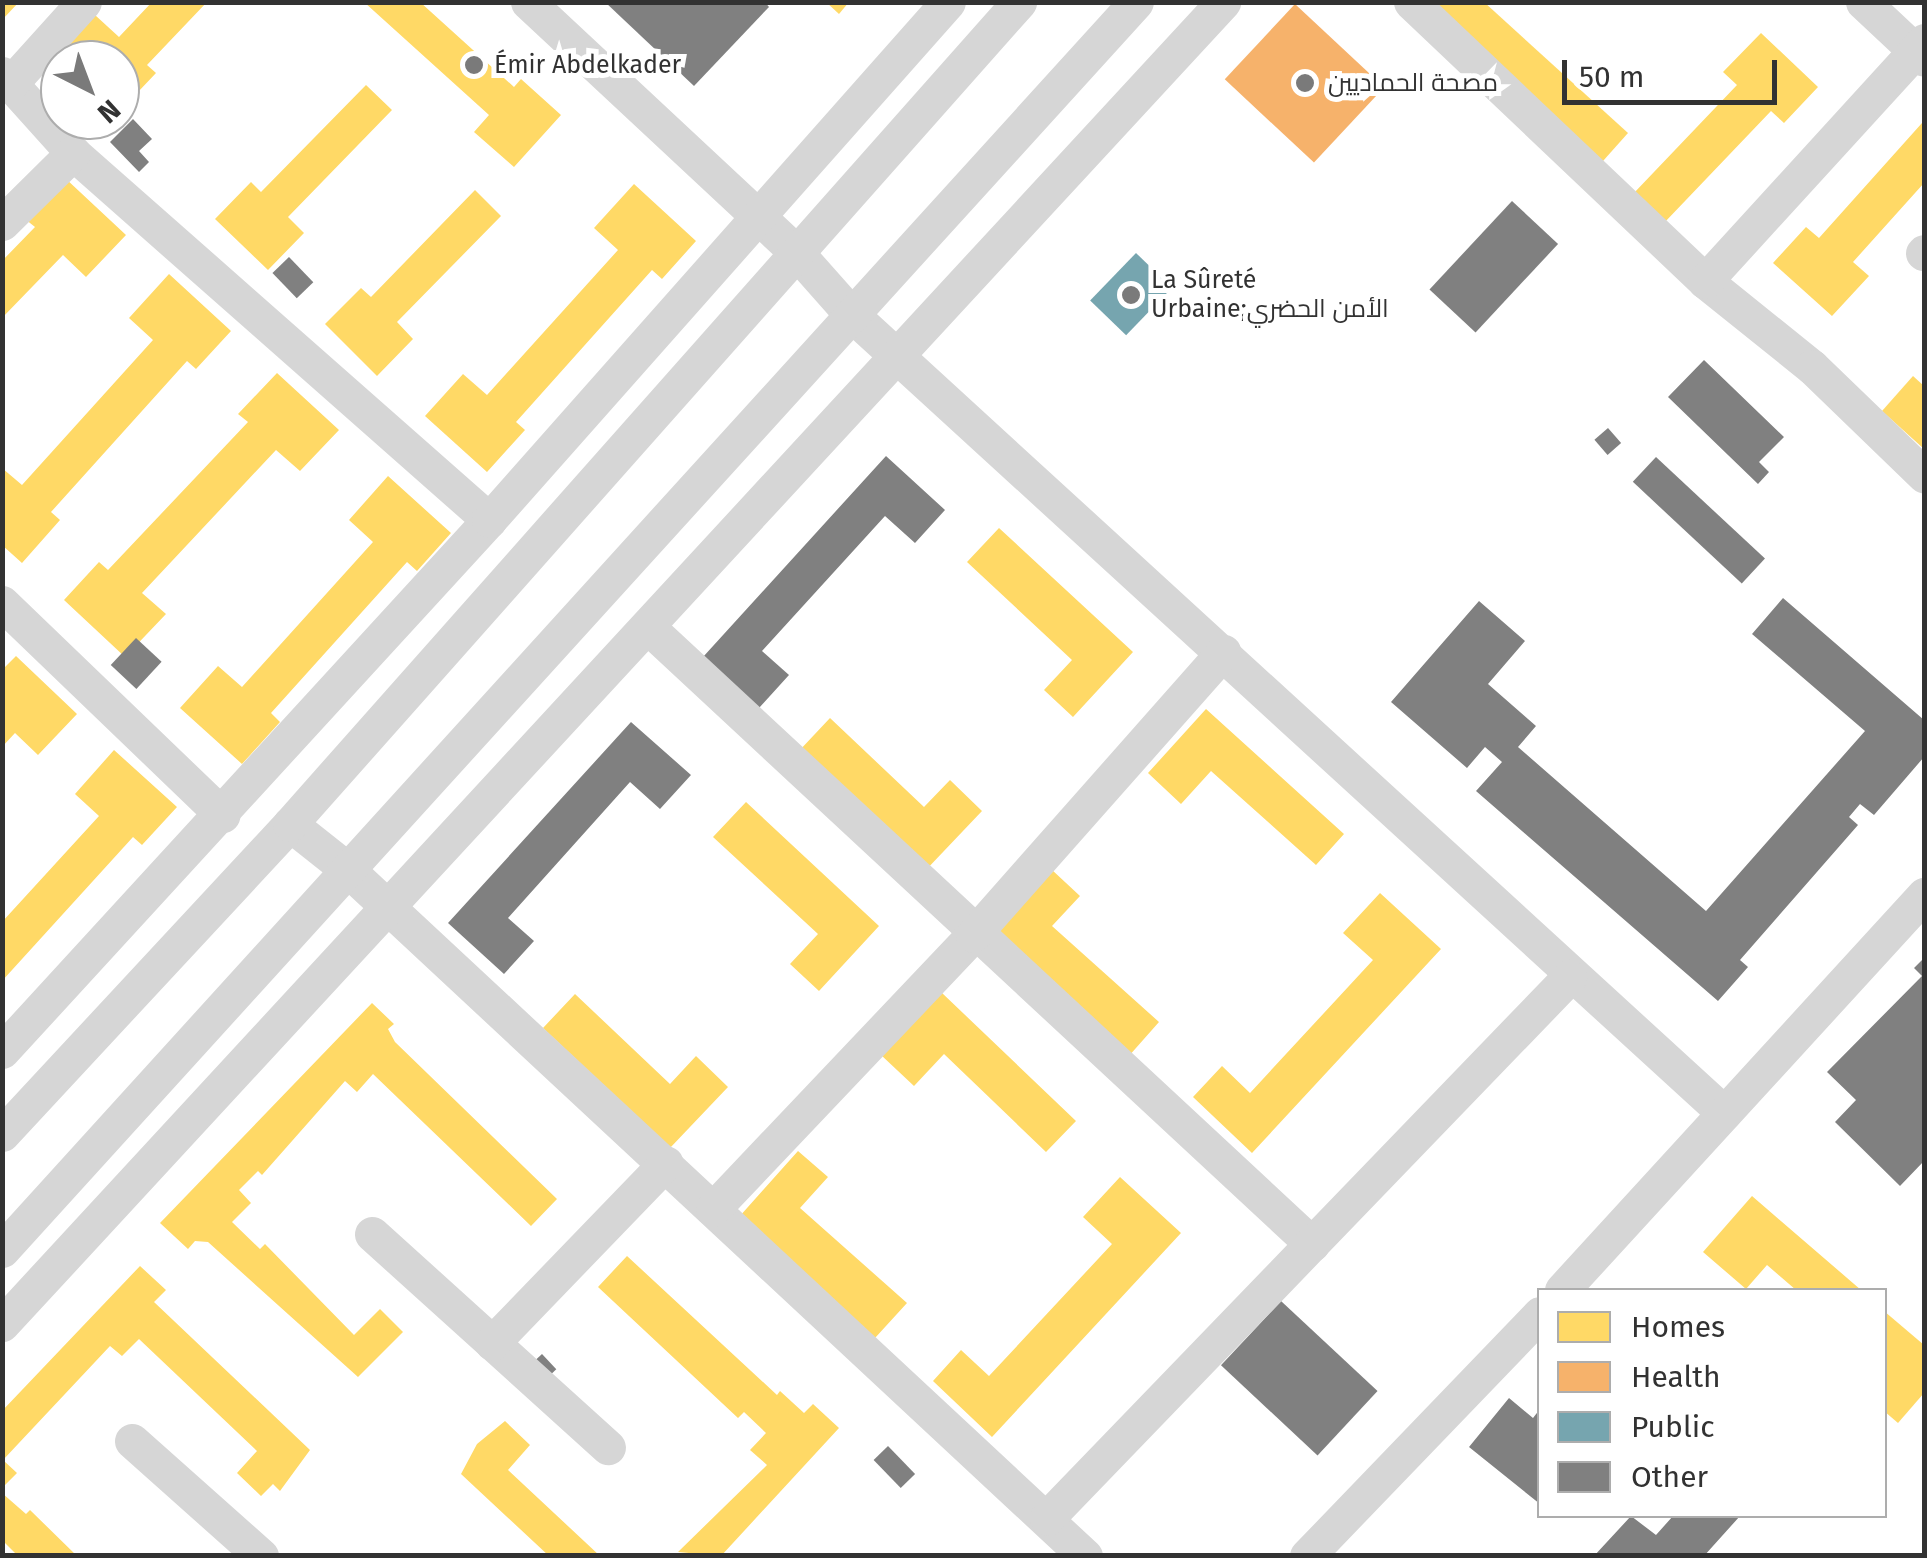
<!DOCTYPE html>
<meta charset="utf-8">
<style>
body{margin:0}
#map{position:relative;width:1927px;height:1558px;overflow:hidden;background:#fff;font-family:"Fira Sans",Cairo,sans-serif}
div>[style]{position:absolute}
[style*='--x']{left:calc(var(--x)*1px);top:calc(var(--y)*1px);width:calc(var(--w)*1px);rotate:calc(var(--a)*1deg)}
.homes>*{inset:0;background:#ffd966}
.health>*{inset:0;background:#f6b26b;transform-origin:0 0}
.public>*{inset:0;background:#76a5af;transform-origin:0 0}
.building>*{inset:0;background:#808080;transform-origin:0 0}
.minor>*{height:35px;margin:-17.5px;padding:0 17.5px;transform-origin:17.5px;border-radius:17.5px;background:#d6d6d6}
.dots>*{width:28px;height:28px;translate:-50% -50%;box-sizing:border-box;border:5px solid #fff;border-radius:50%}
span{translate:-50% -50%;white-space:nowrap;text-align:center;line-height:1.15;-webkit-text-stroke:10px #fff;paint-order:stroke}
.poi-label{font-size:25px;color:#323232}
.left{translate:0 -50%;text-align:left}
.frame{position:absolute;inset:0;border:5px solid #323232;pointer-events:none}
.legend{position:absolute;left:1537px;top:1288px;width:350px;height:230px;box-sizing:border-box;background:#fff;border:2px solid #adadad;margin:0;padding:12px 18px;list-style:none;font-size:30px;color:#323232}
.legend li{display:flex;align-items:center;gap:20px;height:50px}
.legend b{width:50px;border:2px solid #adadad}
.north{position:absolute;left:40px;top:40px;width:100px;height:100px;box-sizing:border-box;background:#fff;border:2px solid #adadad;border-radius:50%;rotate:138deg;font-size:28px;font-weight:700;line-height:40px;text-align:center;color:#323232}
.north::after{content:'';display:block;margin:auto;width:35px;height:45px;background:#7a7a7a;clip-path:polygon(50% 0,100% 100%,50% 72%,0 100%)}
.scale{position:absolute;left:1562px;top:60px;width:215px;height:45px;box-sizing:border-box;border:5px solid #323232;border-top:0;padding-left:12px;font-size:30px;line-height:35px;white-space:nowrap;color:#323232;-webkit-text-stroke:8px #fff;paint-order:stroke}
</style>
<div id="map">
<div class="homes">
<i style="clip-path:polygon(2px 2px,19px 2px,2px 20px)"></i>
<i style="clip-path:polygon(152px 2px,207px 2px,147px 65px,156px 73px,120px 111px,120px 60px,56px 56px,95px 15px,119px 37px)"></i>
<i style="clip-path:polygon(364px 2px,420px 2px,514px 87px,521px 79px,561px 115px,514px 167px,474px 132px,489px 115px)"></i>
<i style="clip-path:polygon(826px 2px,849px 2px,839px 14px)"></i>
<i style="clip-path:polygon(1429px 2px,1484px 2px,1628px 133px,1603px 161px)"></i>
<i style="clip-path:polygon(1761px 33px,1818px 87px,1784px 123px,1771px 111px,1664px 223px,1633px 194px,1737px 85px,1723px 72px)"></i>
<i style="clip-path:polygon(366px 85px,392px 110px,288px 217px,304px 233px,268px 270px,215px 219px,251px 182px,261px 192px)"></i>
<i style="clip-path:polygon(1922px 123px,1924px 183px,1853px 262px,1869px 276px,1832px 316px,1773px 263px,1806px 227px,1819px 238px)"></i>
<i style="clip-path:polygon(65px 178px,126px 235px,86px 277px,63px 255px,2px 318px,2px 261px,35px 227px,25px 219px)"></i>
<i style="clip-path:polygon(634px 184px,696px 241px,662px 279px,652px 270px,516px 422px,525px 430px,487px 472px,425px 416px,463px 374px,487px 395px,618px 250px,594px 228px)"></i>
<i style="clip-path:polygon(475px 190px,501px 216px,397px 322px,413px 339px,377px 376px,325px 324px,361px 288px,371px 297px)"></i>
<i style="clip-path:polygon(169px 274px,231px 331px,196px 369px,187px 361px,51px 512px,60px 520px,22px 563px,2px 545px,2px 468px,22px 485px,153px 340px,129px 318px)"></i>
<i style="clip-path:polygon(277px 373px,339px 430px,300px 471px,276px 450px,142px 593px,166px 614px,125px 657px,64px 600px,99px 562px,108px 570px,248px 422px,238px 414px)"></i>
<i style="clip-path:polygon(1913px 376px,1924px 386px,1924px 449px,1882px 411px)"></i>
<i style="clip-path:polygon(388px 476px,451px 533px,417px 571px,407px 562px,271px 713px,280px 722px,242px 764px,180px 708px,218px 666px,242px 687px,373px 542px,349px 520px)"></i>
<i style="clip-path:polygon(999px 528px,1133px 652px,1073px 717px,1044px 690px,1072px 660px,967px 562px)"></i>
<i style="clip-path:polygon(16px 656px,77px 714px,38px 755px,15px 733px,2px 747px,2px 670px)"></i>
<i style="clip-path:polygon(1206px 709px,1344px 834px,1316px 865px,1211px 771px,1181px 804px,1148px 773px)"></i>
<i style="clip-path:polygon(830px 718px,924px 807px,950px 780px,982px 811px,924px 872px,798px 752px)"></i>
<i style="clip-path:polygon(114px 750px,177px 807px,142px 845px,133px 837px,2px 981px,2px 922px,99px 816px,75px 794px)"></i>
<i style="clip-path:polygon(746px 802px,879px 926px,819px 991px,790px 964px,818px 934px,713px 837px)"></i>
<i style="clip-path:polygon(1051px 869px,1080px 896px,1052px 926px,1159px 1022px,1128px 1057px,992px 935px)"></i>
<i style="clip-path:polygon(1380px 893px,1441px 949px,1252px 1153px,1193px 1097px,1222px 1066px,1250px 1093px,1373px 960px,1343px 933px)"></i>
<i style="clip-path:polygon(941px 992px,1076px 1121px,1046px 1152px,944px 1054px,914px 1086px,881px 1055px)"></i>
<i style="clip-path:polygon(575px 994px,670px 1084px,696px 1056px,728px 1087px,670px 1148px,543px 1028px)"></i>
<i style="clip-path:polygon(372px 1003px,394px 1024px,388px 1029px,395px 1042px,557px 1199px,531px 1226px,373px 1074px,357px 1092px,345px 1081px,262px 1175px,258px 1171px,239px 1190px,251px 1203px,232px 1222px,260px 1249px,265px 1244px,354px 1335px,380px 1309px,403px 1332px,358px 1377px,208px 1242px,195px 1241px,188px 1249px,160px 1223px)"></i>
<i style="clip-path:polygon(798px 1151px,828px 1177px,800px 1208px,907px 1303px,875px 1338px,739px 1217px)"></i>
<i style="clip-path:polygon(1120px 1177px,1181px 1233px,992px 1437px,933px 1381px,961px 1350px,989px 1376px,1112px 1244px,1083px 1217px)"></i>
<i style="clip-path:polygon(1752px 1196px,1861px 1290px,1796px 1290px,1767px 1265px,1746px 1289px,1703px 1252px)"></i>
<i style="clip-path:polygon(627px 1256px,777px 1395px,780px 1391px,804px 1413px,813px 1404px,839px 1428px,721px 1556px,678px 1552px,767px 1465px,750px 1450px,766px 1433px,744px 1412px,738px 1418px,598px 1287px)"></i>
<i style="clip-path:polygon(140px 1266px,166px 1290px,154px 1302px,310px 1450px,280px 1491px,273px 1484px,261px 1496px,237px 1473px,257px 1451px,139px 1339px,122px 1356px,110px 1346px,3px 1460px,17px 1473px,2px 1488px,2px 1411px)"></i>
<i style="clip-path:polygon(1884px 1311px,1924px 1345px,1924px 1393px,1898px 1423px,1884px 1411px)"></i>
<i style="clip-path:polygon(505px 1421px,530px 1445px,508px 1470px,600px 1556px,549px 1556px,461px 1474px,477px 1444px)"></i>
<i style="clip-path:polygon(2px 1493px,26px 1514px,30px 1510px,77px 1556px,18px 1556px,2px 1540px)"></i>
</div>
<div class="health">
<i style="left:1295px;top:4px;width:122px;height:103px;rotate:43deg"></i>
</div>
<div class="public">
<i style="left:1136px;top:253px;width:50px;height:66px;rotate:44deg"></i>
</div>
<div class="building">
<i style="clip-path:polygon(605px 2px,765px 2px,769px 7px,694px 86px)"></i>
<i style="clip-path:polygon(133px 119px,152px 139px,139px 151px,149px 162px,139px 172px,110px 142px)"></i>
<i style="left:1512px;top:201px;width:63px;height:121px;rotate:43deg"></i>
<i style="left:289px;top:257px;width:35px;height:23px;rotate:46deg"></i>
<i style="clip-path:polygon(1704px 360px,1784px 437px,1759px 462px,1769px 472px,1758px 484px,1668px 397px)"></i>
<i style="left:1608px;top:428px;width:20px;height:18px;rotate:49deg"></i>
<i style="clip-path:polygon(886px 456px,945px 510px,915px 543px,885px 516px,762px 651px,789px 675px,759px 708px,703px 657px)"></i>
<i style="left:1656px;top:457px;width:149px;height:34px;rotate:43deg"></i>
<i style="clip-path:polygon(1783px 598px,1924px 720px,1924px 757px,1874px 815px,1860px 804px,1849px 817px,1858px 825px,1740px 960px,1748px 967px,1718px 1001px,1476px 791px,1502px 762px,1485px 747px,1467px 768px,1391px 702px,1479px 601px,1525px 641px,1488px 684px,1536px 726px,1518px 747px,1706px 911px,1865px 731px,1752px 634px)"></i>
<i style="left:136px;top:638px;width:35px;height:37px;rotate:43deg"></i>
<i style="clip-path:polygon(631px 722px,691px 775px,660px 809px,630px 782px,508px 918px,534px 941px,504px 974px,448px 923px)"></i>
<i style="clip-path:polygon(1924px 958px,1924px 1161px,1900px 1186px,1835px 1122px,1856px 1100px,1827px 1072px,1922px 976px,1914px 968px)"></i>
<i style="left:1281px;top:1301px;width:132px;height:88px;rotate:43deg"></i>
<i style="left:542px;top:1354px;width:21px;height:21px;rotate:47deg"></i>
<i style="clip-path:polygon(1509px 1398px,1533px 1418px,1540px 1409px,1540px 1504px,1469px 1447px)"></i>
<i style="left:888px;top:1446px;width:39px;height:20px;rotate:46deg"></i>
<i style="clip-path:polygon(1631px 1516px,1656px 1535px,1673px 1516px,1740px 1516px,1704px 1556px,1594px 1556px)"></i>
</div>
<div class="minor">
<i style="--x:528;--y:2;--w:367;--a:43"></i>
<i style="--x:796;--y:252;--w:84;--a:48.4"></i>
<i style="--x:852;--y:315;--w:1182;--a:42.46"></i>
<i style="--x:1411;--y:2;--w:405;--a:43.5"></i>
<i style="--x:1705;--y:281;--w:137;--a:38.8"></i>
<i style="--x:1812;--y:367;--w:156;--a:44"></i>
<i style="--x:1863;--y:2;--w:83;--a:43.1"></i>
<i style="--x:2;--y:74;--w:106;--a:48.1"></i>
<i style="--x:73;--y:153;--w:555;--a:41.42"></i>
<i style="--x:11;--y:83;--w:109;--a:-48"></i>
<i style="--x:2;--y:223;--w:100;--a:-44.6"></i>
<i style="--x:1923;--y:253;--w:1;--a:-45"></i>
<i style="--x:1705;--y:281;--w:325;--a:-47.6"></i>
<i style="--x:2;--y:603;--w:306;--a:43.9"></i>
<i style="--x:649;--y:628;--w:905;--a:42.9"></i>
<i style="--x:290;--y:824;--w:74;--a:38.4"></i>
<i style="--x:348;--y:870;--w:1007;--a:42.95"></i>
<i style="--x:2;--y:1051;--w:721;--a:-47.47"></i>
<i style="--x:489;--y:520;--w:692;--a:-48.46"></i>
<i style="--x:2;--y:1134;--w:423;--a:-47.1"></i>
<i style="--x:290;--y:824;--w:1099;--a:-48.43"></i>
<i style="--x:713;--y:1209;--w:378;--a:-46.5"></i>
<i style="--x:973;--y:935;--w:378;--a:-48.5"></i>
<i style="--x:372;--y:1234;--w:318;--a:42.1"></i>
<i style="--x:2;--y:1250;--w:1686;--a:-47.74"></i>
<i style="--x:1562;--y:1290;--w:536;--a:-47.5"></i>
<i style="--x:2;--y:1324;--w:1800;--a:-47.27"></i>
<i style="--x:492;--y:1343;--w:250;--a:-46"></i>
<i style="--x:132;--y:1441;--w:173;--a:41.7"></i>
<i style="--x:1047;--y:1518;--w:752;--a:-46.02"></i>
<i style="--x:1307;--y:1556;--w:336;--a:-46.1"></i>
</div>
<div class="dots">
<i style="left:474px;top:65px;background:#7a7a7a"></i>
<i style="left:1305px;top:83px;background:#7a7a7a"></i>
<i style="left:1131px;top:295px;background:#7a7a7a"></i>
</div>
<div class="poi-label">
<span class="left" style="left:494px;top:65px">Émir Abdelkader</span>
<span class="left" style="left:1328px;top:83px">مصحة الحماديين</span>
<span class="left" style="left:1151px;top:295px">La Sûreté<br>Urbaine;الأمن الحضري</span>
</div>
<div class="frame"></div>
<ul class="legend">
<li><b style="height:28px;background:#ffd966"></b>Homes</li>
<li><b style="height:28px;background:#f6b26b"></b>Health</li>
<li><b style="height:28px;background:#76a5af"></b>Public</li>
<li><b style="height:28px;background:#808080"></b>Other</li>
</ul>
<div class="north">N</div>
<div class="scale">50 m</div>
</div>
